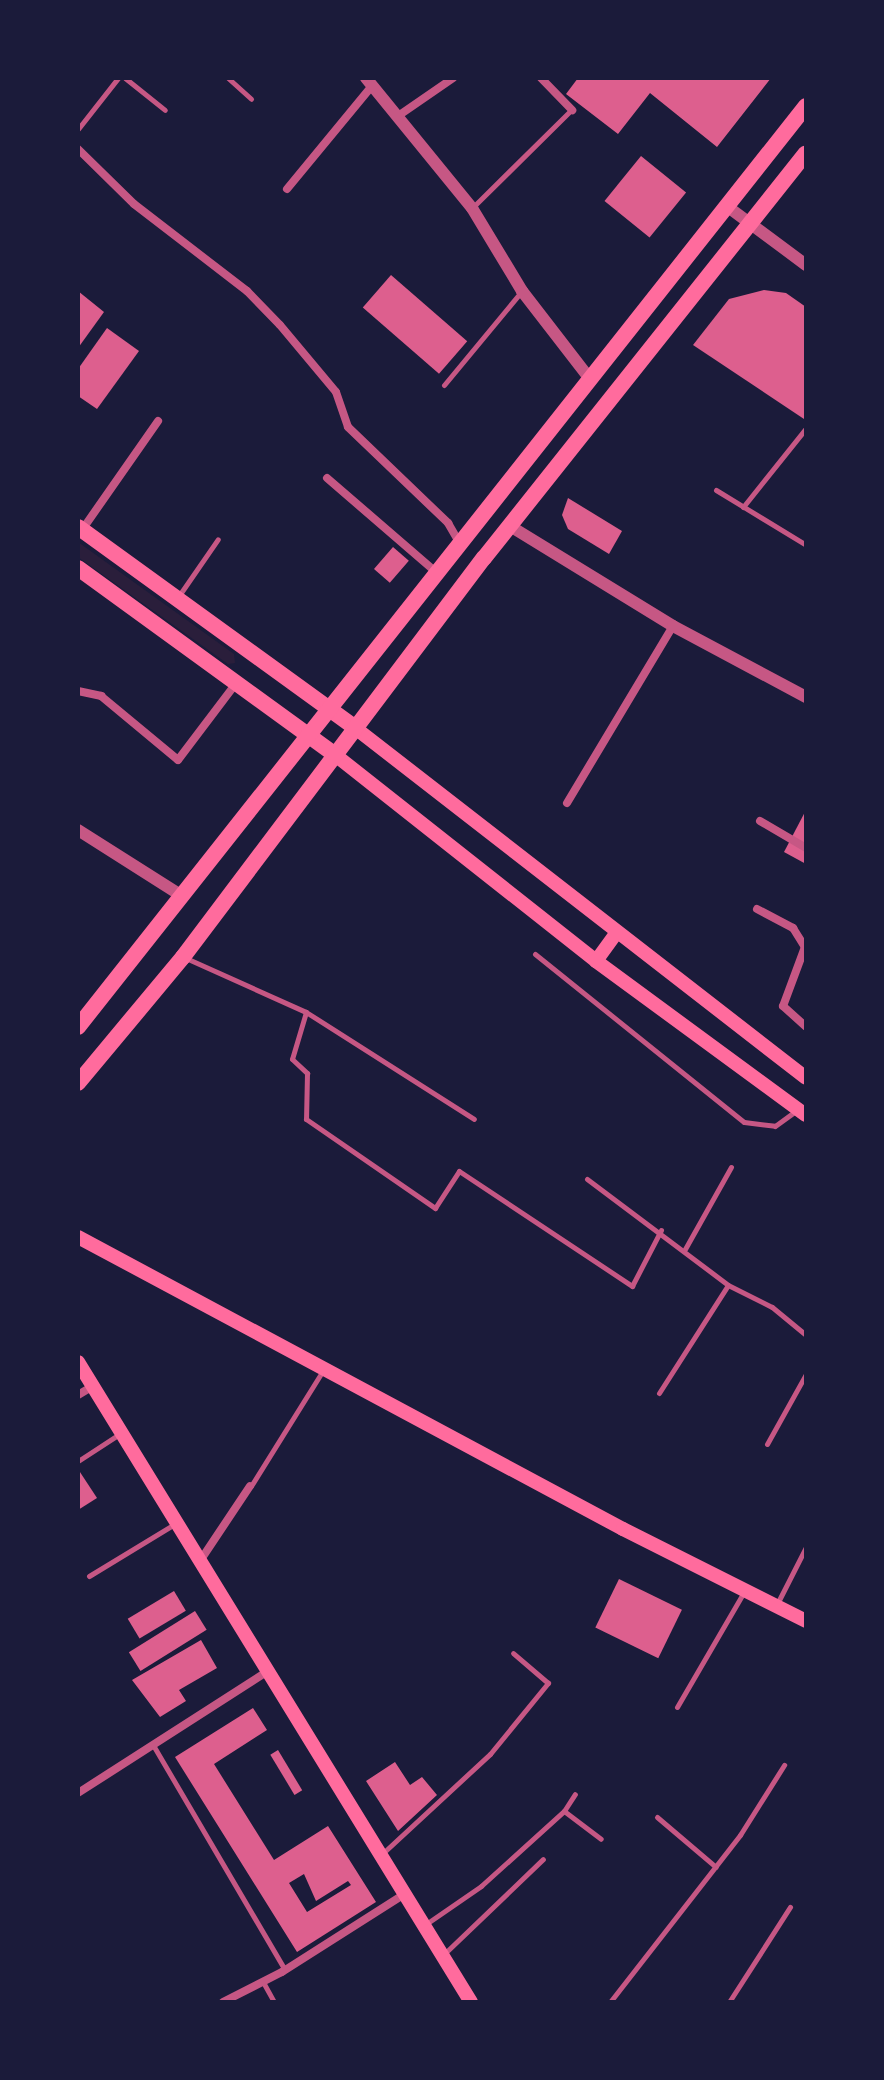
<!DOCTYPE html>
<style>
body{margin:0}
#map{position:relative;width:884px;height:2080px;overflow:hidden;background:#1b1b3a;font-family:Inter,sans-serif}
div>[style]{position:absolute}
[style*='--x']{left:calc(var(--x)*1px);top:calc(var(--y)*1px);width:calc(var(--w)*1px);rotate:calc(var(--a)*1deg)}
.green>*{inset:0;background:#2a1e3b}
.building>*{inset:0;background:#dd5f8e;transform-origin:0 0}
.service>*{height:5px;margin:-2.5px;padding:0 2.5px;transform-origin:2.5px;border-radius:2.5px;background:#c65784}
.minor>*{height:8px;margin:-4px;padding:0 4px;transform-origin:4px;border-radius:4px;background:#c65784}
.tertiary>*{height:12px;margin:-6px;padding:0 6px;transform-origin:6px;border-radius:6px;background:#c65784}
.secondary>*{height:14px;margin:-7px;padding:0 7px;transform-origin:7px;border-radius:7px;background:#ff6b9d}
.primary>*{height:16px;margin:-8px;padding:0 8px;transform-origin:8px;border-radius:8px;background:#ff6b9d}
span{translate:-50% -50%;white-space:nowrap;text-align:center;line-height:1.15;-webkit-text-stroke:7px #1b1b3a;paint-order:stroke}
.frame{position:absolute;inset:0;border:80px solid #1b1b3a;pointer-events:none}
</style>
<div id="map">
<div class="green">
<i style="clip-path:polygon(78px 542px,234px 654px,235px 663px,228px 664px,78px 557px)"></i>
</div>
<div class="building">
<i style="clip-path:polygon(578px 78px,771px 78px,717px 147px,650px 93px,618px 134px,566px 94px)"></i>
<i style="left:641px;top:156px;width:58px;height:58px;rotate:39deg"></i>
<i style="left:391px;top:275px;width:101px;height:43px;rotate:41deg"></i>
<i style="clip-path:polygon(764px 290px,786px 293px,806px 307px,804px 419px,693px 345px,729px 299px)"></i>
<i style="clip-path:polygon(78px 291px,104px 312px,78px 348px)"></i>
<i style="clip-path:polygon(107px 328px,139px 351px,97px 409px,78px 396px,78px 369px)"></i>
<i style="clip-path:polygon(568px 498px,622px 531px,609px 554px,568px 529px,562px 515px)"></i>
<i style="left:393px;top:547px;width:21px;height:29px;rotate:41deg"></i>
<i style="clip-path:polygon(806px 810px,806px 864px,784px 852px)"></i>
<i style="clip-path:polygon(78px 1469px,97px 1498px,78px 1510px)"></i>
<i style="left:619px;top:1579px;width:70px;height:54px;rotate:26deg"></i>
<i style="left:174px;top:1591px;width:23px;height:54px;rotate:59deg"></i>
<i style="left:195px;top:1611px;width:22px;height:78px;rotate:58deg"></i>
<i style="clip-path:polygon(201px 1640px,217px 1668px,179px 1690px,186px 1701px,160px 1717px,132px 1680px)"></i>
<i style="clip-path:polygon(evenodd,253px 1708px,267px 1730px,214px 1764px,274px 1860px,328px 1826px,376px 1902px,297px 1952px,175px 1757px,253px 1708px,304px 1874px,316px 1901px,348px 1881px,351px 1885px,307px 1912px,289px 1883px,304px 1874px)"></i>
<i style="left:278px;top:1750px;width:47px;height:9px;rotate:59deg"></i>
<i style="clip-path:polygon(395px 1762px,410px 1785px,422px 1777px,437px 1795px,398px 1831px,366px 1781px)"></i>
</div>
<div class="service">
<i style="--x:125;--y:78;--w:51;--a:38.7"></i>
<i style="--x:228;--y:78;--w:31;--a:42"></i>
<i style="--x:78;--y:129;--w:65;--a:-51.9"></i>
<i style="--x:473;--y:207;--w:138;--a:-44.7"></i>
<i style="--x:444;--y:385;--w:119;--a:-50.4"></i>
<i style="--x:716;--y:490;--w:105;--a:31.4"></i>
<i style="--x:743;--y:507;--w:101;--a:-51.4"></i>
<i style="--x:178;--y:597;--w:70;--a:-55.4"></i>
<i style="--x:535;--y:954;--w:268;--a:38.8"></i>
<i style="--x:744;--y:1122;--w:31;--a:7"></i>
<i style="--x:775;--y:1126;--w:27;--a:-36"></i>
<i style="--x:188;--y:959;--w:129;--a:24.2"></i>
<i style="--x:306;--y:1012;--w:199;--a:32.5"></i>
<i style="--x:306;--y:1012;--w:49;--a:106.6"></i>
<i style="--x:292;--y:1059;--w:21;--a:43"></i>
<i style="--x:307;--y:1073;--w:46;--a:91.2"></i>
<i style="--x:306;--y:1119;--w:157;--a:34.6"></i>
<i style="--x:435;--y:1208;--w:44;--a:-57"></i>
<i style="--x:459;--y:1171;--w:208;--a:33.6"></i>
<i style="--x:632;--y:1286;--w:63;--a:-62.6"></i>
<i style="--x:587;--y:1179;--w:176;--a:36.9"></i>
<i style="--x:728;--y:1285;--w:49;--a:26.6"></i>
<i style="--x:772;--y:1307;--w:44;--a:39.5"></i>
<i style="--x:685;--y:1249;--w:94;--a:-60.7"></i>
<i style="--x:659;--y:1393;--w:128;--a:-57.4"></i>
<i style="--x:767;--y:1444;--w:80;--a:-60.9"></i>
<i style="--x:78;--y:1461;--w:51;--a:-33.1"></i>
<i style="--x:251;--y:1486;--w:134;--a:-58.1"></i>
<i style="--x:89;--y:1576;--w:98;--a:-31.3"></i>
<i style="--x:777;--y:1604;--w:64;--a:-63"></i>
<i style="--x:677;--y:1707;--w:135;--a:-59.8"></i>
<i style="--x:153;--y:1745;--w:261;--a:59.6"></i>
<i style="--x:564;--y:1811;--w:20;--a:-57"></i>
<i style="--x:657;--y:1817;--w:77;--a:40.3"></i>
<i style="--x:383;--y:1853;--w:146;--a:-42.8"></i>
<i style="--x:490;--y:1754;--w:92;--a:-50.8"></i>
<i style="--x:548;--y:1683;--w:46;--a:-139.4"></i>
<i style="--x:426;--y:1924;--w:67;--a:-34.6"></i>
<i style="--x:481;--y:1886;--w:112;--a:-42.1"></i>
<i style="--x:564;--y:1811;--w:46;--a:37.1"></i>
<i style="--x:444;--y:1954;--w:137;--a:-43.8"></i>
<i style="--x:263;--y:1982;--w:23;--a:61"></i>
<i style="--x:610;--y:2002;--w:212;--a:-52.1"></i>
<i style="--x:740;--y:1835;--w:83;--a:-57.8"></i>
<i style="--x:729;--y:2002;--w:113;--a:-57.3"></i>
</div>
<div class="minor">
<i style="--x:541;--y:78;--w:45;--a:45.9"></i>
<i style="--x:398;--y:116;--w:67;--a:-34.6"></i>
<i style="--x:78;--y:149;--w:78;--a:44.5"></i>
<i style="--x:134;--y:204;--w:143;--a:37.6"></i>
<i style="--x:247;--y:291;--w:47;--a:45.9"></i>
<i style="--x:280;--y:325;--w:87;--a:50.1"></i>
<i style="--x:336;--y:392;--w:37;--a:71"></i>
<i style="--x:348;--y:427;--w:139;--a:43.8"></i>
<i style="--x:448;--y:523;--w:24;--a:60"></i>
<i style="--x:287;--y:189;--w:134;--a:-50.5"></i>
<i style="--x:327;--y:478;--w:145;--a:40.8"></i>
<i style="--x:82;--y:530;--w:133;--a:-55.1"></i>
<i style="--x:78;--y:691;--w:24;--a:12"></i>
<i style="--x:101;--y:696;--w:100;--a:39.7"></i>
<i style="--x:178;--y:760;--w:98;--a:-52.9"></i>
<i style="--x:567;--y:803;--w:206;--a:-59.1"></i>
<i style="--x:760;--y:821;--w:53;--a:30.4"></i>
<i style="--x:757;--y:909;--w:41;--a:27.8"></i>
<i style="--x:793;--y:928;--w:22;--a:58"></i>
<i style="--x:805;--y:947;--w:63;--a:110.4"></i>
<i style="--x:783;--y:1006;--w:31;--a:42"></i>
<i style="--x:78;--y:1395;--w:17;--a:-31"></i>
<i style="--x:200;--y:1561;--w:90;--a:-56.3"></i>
<i style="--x:78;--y:1793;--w:226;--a:-32.7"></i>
<i style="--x:223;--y:2002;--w:66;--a:-27"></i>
<i style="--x:282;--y:1972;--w:147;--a:-32.5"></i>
</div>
<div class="tertiary">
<i style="--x:366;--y:78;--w:168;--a:50.8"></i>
<i style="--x:472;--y:208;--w:97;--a:58.9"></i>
<i style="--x:522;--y:291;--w:111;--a:52.3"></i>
<i style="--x:728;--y:207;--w:97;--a:36.6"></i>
<i style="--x:510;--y:526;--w:191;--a:31.5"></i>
<i style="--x:673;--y:626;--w:151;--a:28.1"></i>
<i style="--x:78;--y:830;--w:123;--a:32.4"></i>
</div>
<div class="secondary">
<i style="--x:354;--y:727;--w:572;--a:37.83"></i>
<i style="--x:334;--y:754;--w:334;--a:38.3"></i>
<i style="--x:596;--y:961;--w:260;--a:36.3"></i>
<i style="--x:596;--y:961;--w:34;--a:-54"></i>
<i style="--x:78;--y:1237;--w:618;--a:28.18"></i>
<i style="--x:623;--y:1529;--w:205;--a:26.7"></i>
<i style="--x:78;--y:1362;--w:751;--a:58.45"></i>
</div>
<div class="primary">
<i style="--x:78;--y:527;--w:341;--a:35.9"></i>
<i style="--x:78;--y:568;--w:316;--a:36"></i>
<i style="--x:78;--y:1027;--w:1174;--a:-51.68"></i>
<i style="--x:78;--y:1083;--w:164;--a:-50.2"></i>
<i style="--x:183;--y:957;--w:500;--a:-53"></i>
<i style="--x:484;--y:558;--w:517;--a:-51.51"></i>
</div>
<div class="frame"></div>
</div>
